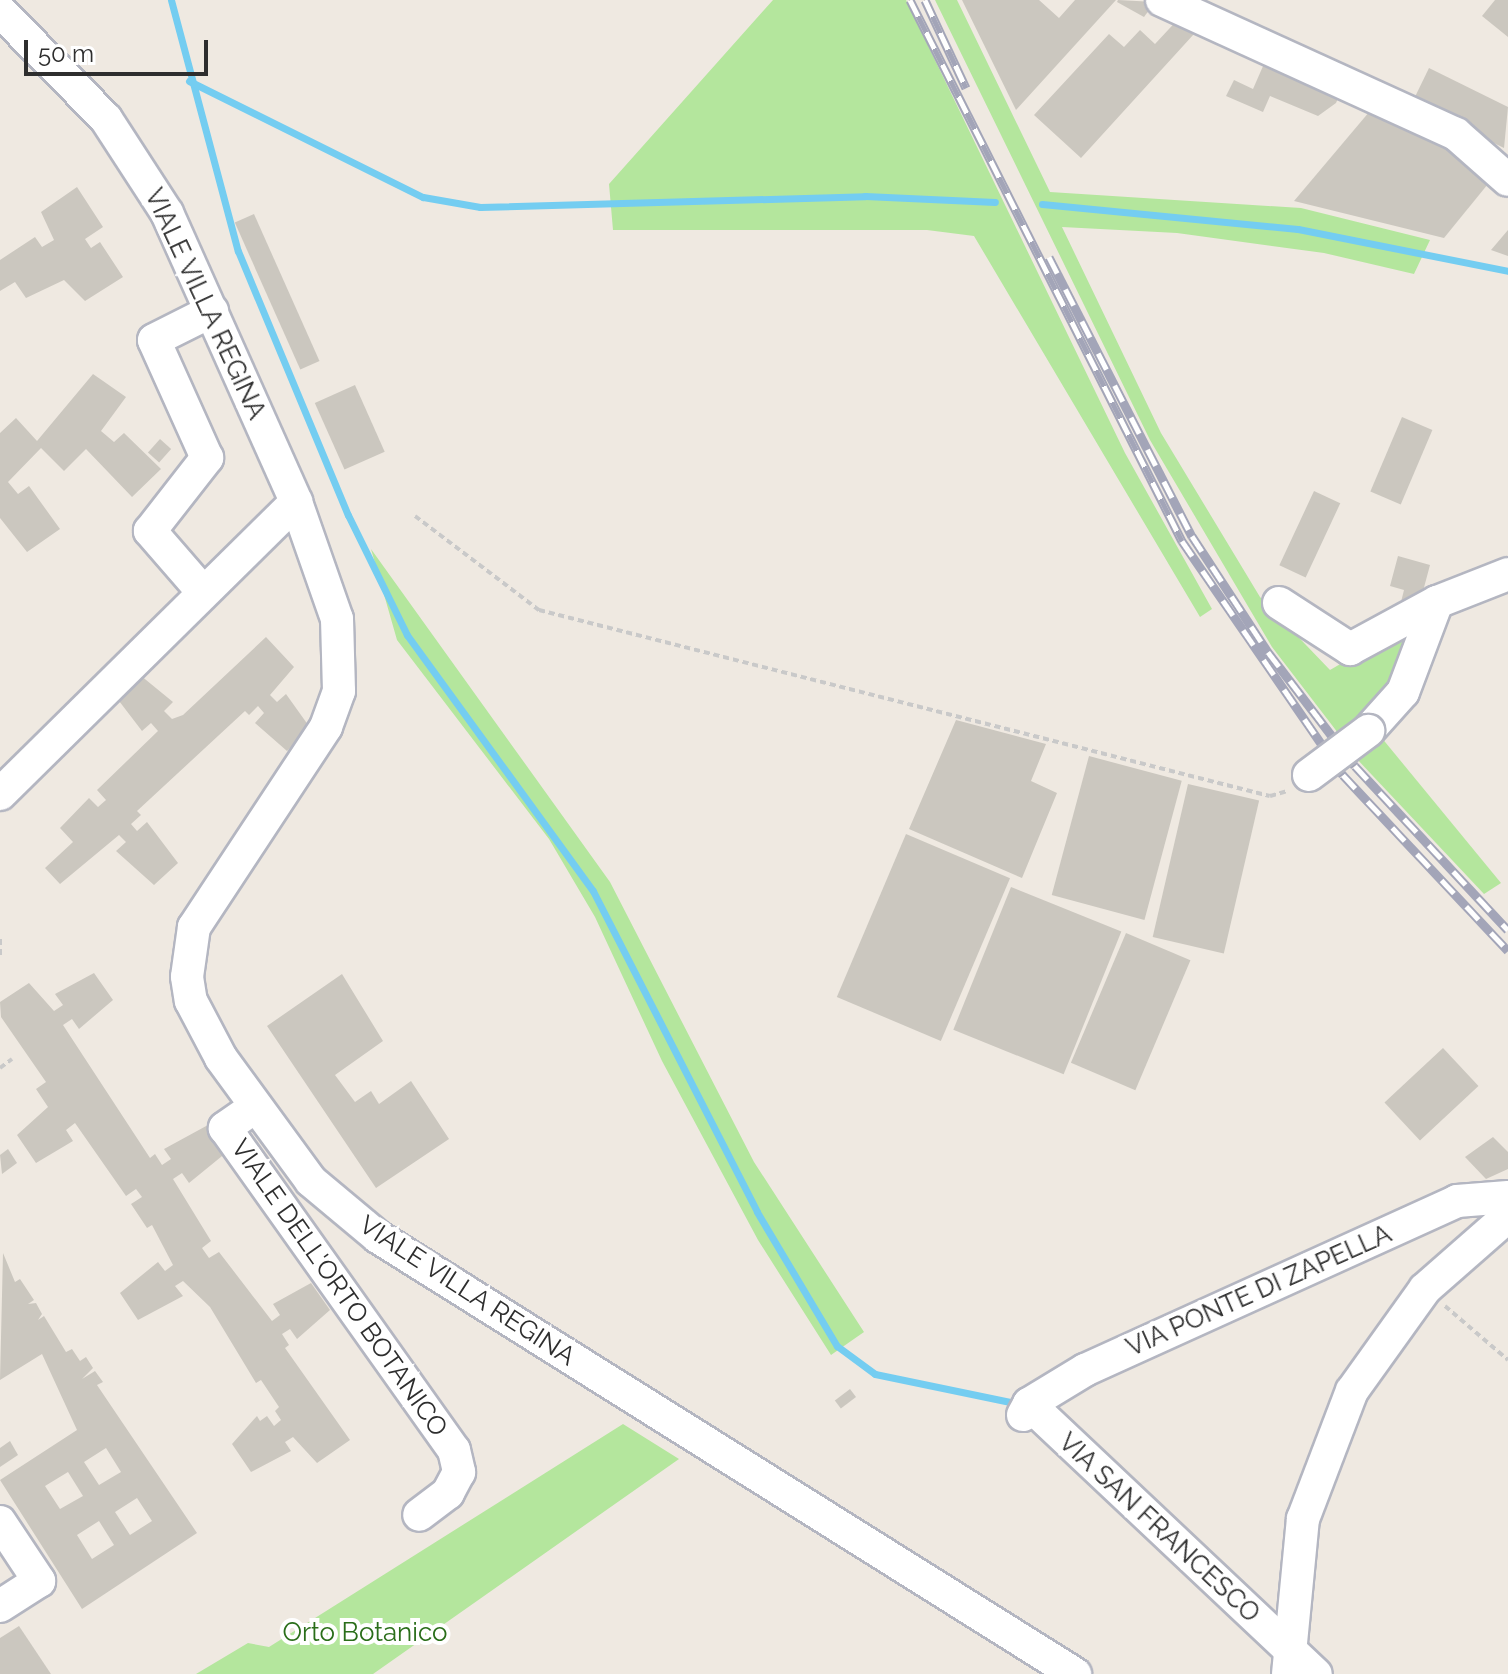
<!DOCTYPE html>
<style>
body{margin:0}
#map{position:relative;width:1508px;height:1674px;overflow:hidden;background:#efe9e1;font-family:Raleway,sans-serif}
div>[style]{position:absolute}
[style*='--x']{left:calc(var(--x)*1px);top:calc(var(--y)*1px);width:calc(var(--w)*1px);rotate:calc(var(--a)*1deg)}
.green>*{inset:0;background:#b4e69d}
.stream>*{height:7px;margin:-3.5px;padding:0 3.5px;transform-origin:3.5px;border-radius:3.5px;background:#74cdf1}
.building>*{inset:0;background:#cbc7bf;transform-origin:0 0}
.path>*{height:4px;margin-top:-2px;transform-origin:0;background:repeating-linear-gradient(90deg,#c9c9c9 0 6px,transparent 0 10px)}
.roads{filter:drop-shadow(2px 0 #b4b6c1) drop-shadow(-2px 0 #b4b6c1) drop-shadow(0 2px #b4b6c1) drop-shadow(0 -2px #b4b6c1)}
.minor>*{height:32px;margin:-16px;padding:0 16px;transform-origin:16px;border-radius:16px;background:#fff}
.rail>*{height:9px;margin-top:-4.5px;transform-origin:0;background:repeating-linear-gradient(90deg,#fff 0 18px,#a3a5b8 0 36px);box-sizing:border-box;border-block:2px solid #a3a5b8}
.bridges{filter:drop-shadow(2px 0 #b4b6c1) drop-shadow(-2px 0 #b4b6c1) drop-shadow(0 2px #b4b6c1) drop-shadow(0 -2px #b4b6c1)}
.minor-bridge>*{height:32px;margin:-16px;padding:0 16px;transform-origin:16px;border-radius:16px;background:#fff}
span{translate:-50% -50%;white-space:nowrap;text-align:center;line-height:1.15;-webkit-text-stroke:8px #fff;paint-order:stroke}
.street-label{font-size:26px;color:#2e2e2e}
.park-label{font-size:26px;color:#2a6e1a}
.scale{position:absolute;left:24px;top:40px;width:184px;height:36px;box-sizing:border-box;border:4px solid #2e2e2e;border-top:0;padding-left:10px;font-size:24px;line-height:28px;white-space:nowrap;color:#2e2e2e;-webkit-text-stroke:6px #fff;paint-order:stroke}
</style>
<div id="map">
<div class="green">
<i style="clip-path:polygon(773px 0,906px 0,1125px 453px,1212px 609px,1200px 617px,974px 236px,927px 230px,613px 230px,609px 184px)"></i>
<i style="clip-path:polygon(935px 0,957px 0,1050px 192px,1301px 208px,1430px 240px,1414px 274px,1324px 253px,1177px 233px,1062px 227px,1161px 433px,1260px 597px,1330px 670px,1411px 623px,1392px 687px,1338px 733px,1272px 647px,1150px 440px)"></i>
<i style="clip-path:polygon(371px 549px,610px 882px,754px 1162px,864px 1332px,831px 1355px,758px 1240px,662px 1061px,595px 917px,549px 839px,397px 640px)"></i>
<i style="clip-path:polygon(1381px 737px,1501px 883px,1484px 894px,1356px 758px)"></i>
<i style="clip-path:polygon(623px 1424px,679px 1459px,373px 1674px,196px 1674px,248px 1643px,269px 1647px)"></i>
</div>
<div class="stream">
<i style="--x:171;--y:0;--w:260;--a:75.1"></i>
<i style="--x:238;--y:251;--w:286;--a:67.4"></i>
<i style="--x:348;--y:515;--w:134;--a:63.8"></i>
<i style="--x:407;--y:635;--w:316;--a:54"></i>
<i style="--x:593;--y:891;--w:360;--a:62.9"></i>
<i style="--x:757;--y:1212;--w:156;--a:59.2"></i>
<i style="--x:837;--y:1346;--w:47;--a:36.4"></i>
<i style="--x:875;--y:1374;--w:138;--a:11.7"></i>
<i style="--x:189;--y:81;--w:261;--a:26.4"></i>
<i style="--x:423;--y:197;--w:58;--a:10"></i>
<i style="--x:480;--y:207;--w:385;--a:-1.6"></i>
<i style="--x:865;--y:196;--w:130;--a:2.6"></i>
<i style="--x:1042;--y:204;--w:257;--a:5.6"></i>
<i style="--x:1298;--y:229;--w:214;--a:11.3"></i>
</div>
<div class="building">
<i style="clip-path:polygon(962px 0,1039px 0,1059px 18px,1075px 0,1116px 0,1016px 110px)"></i>
<i style="clip-path:polygon(1495px 0,1508px 0,1508px 37px,1482px 16px)"></i>
<i style="clip-path:polygon(1117px 2px,1118px 0,1155px 2px,1144px 17px)"></i>
<i style="clip-path:polygon(1182px 15px,1204px 23px,1081px 158px,1034px 115px,1109px 34px,1124px 47px,1140px 30px,1155px 44px)"></i>
<i style="clip-path:polygon(1267px 57px,1342px 89px,1336px 103px,1318px 116px,1270px 96px,1263px 112px,1226px 96px,1234px 80px,1253px 89px)"></i>
<i style="clip-path:polygon(1429px 68px,1508px 107px,1504px 148px,1412px 103px)"></i>
<i style="clip-path:polygon(1375px 105px,1451px 141px,1492px 179px,1444px 238px,1294px 201px)"></i>
<i style="clip-path:polygon(77px 187px,103px 227px,85px 239px,91px 248px,100px 242px,123px 277px,85px 301px,64px 280px,26px 298px,15px 282px,0 291px,0 260px,35px 237px,42px 247px,54px 240px,41px 212px)"></i>
<i style="left:254px;top:214px;width:161px;height:21px;rotate:66deg"></i>
<i style="clip-path:polygon(1508px 230px,1508px 256px,1491px 250px)"></i>
<i style="clip-path:polygon(93px 374px,126px 397px,101px 431px,114px 442px,124px 433px,161px 469px,132px 497px,86px 449px,64px 471px,41px 448px,8px 482px,18px 494px,29px 486px,60px 529px,27px 552px,0 518px,0 433px,16px 418px,37px 441px)"></i>
<i style="left:355px;top:385px;width:73px;height:44px;rotate:66deg"></i>
<i style="left:1402px;top:417px;width:33px;height:81px;rotate:23deg"></i>
<i style="left:160px;top:439px;width:15px;height:18px;rotate:42deg"></i>
<i style="left:1314px;top:491px;width:29px;height:82px;rotate:25deg"></i>
<i style="clip-path:polygon(1398px 556px,1430px 565px,1422px 595px,1400px 606px,1404px 590px,1390px 586px)"></i>
<i style="clip-path:polygon(266px 637px,294px 667px,270px 695px,277px 702px,286px 694px,311px 729px,287px 751px,255px 723px,264px 713px,258px 706px,249px 715px,245px 711px,137px 811px,141px 815px,131px 824px,137px 831px,147px 822px,178px 863px,154px 885px,116px 851px,126px 842px,119px 835px,60px 884px,45px 868px,73px 842px,60px 828px,89px 798px,98px 807px,106px 800px,97px 790px,158px 731px,151px 723px,142px 731px,116px 697px,140px 675px,173px 702px,164px 711px,172px 719px,183px 715px)"></i>
<i style="clip-path:polygon(956px 720px,1046px 744px,1031px 781px,1057px 793px,1022px 878px,909px 829px)"></i>
<i style="left:1089px;top:756px;width:96px;height:144px;rotate:15deg"></i>
<i style="left:1188px;top:784px;width:73px;height:157px;rotate:13deg"></i>
<i style="left:906px;top:834px;width:113px;height:177px;rotate:23deg"></i>
<i style="left:1011px;top:887px;width:119px;height:154px;rotate:22deg"></i>
<i style="left:1126px;top:933px;width:70px;height:141px;rotate:23deg"></i>
<i style="clip-path:polygon(94px 973px,113px 1000px,79px 1029px,72px 1019px,63px 1025px,150px 1158px,155px 1154px,162px 1165px,171px 1159px,164px 1149px,208px 1125px,227px 1152px,189px 1183px,182px 1173px,173px 1179px,211px 1241px,202px 1248px,209px 1258px,219px 1252px,272px 1321px,280px 1315px,273px 1304px,311px 1283px,330px 1310px,297px 1339px,290px 1329px,282px 1334px,289px 1345px,285px 1348px,350px 1440px,317px 1463px,293px 1437px,285px 1442px,291px 1451px,251px 1472px,232px 1444px,257px 1416px,260px 1421px,267px 1416px,274px 1426px,281px 1420px,275px 1411px,279px 1407px,261px 1380px,256px 1383px,210px 1307px,183px 1281px,175px 1286px,183px 1296px,138px 1320px,120px 1293px,158px 1262px,165px 1271px,173px 1265px,152px 1225px,147px 1228px,131px 1204px,142px 1197px,136px 1189px,126px 1196px,75px 1123px,66px 1130px,73px 1141px,36px 1163px,17px 1135px,48px 1107px,36px 1089px,46px 1082px,1px 1017px,0 1002px,29px 983px,54px 1011px,63px 1005px,55px 994px)"></i>
<i style="clip-path:polygon(342px 974px,383px 1041px,335px 1075px,355px 1102px,371px 1091px,379px 1104px,411px 1081px,449px 1139px,376px 1188px,267px 1026px)"></i>
<i style="left:1443px;top:1048px;width:52px;height:80px;rotate:47deg"></i>
<i style="clip-path:polygon(1493px 1137px,1508px 1152px,1508px 1169px,1486px 1179px,1465px 1157px)"></i>
<i style="clip-path:polygon(8px 1149px,17px 1163px,2px 1174px,0 1155px)"></i>
<i style="clip-path:polygon(evenodd,3px 1253px,15px 1282px,20px 1279px,34px 1300px,28px 1304px,36px 1303px,42px 1314px,38px 1320px,44px 1316px,66px 1352px,72px 1349px,80px 1361px,86px 1357px,93px 1368px,82px 1379px,95px 1371px,103px 1382px,97px 1385px,197px 1533px,82px 1609px,0 1480px,77px 1430px,42px 1354px,0 1380px,3px 1253px,106px 1448px,121px 1472px,99px 1485px,84px 1462px,106px 1448px,3px 1253px,68px 1472px,83px 1496px,60px 1509px,45px 1486px,68px 1472px,3px 1253px,137px 1498px,152px 1521px,130px 1535px,115px 1512px,137px 1498px,3px 1253px,99px 1521px,114px 1545px,92px 1559px,77px 1535px,99px 1521px)"></i>
<i style="left:850px;top:1389px;width:10px;height:19px;rotate:53deg"></i>
<i style="clip-path:polygon(10px 1441px,18px 1455px,0 1467px,0 1448px)"></i>
<i style="clip-path:polygon(19px 1626px,51px 1674px,0 1674px,0 1638px)"></i>
</div>
<div class="path">
<i style="--x:415;--y:516;--w:156;--a:37.2"></i>
<i style="--x:539;--y:610;--w:754;--a:14.28"></i>
<i style="--x:1270;--y:796;--w:19;--a:-16"></i>
<i style="--x:0;--y:939;--w:20;--a:90"></i>
<i style="--x:0;--y:1068;--w:15;--a:-37"></i>
<i style="--x:1445;--y:1306;--w:83;--a:40.6"></i>
</div>
<div class="roads">
<div class="minor">
<i style="--x:1162;--y:0;--w:323;--a:24.5"></i>
<i style="--x:1456;--y:134;--w:69;--a:41.5"></i>
<i style="--x:0;--y:11;--w:151;--a:45.5"></i>
<i style="--x:106;--y:119;--w:112;--a:57"></i>
<i style="--x:167;--y:213;--w:316;--a:65.9"></i>
<i style="--x:296;--y:502;--w:124;--a:70.7"></i>
<i style="--x:337;--y:619;--w:72;--a:88.4"></i>
<i style="--x:339;--y:691;--w:38;--a:110"></i>
<i style="--x:326;--y:727;--w:240;--a:123.4"></i>
<i style="--x:194;--y:927;--w:50;--a:98"></i>
<i style="--x:187;--y:977;--w:24;--a:81"></i>
<i style="--x:191;--y:1001;--w:64;--a:62.2"></i>
<i style="--x:221;--y:1058;--w:152;--a:53.8"></i>
<i style="--x:311;--y:1181;--w:87;--a:39.9"></i>
<i style="--x:378;--y:1237;--w:823;--a:32.09"></i>
<i style="--x:203;--y:592;--w:81;--a:-131"></i>
<i style="--x:150;--y:531;--w:93;--a:-52"></i>
<i style="--x:207;--y:458;--w:129;--a:-114.2"></i>
<i style="--x:154;--y:340;--w:65;--a:-26.6"></i>
<i style="--x:1279;--y:603;--w:85;--a:32.9"></i>
<i style="--x:1350;--y:649;--w:99;--a:-28.4"></i>
<i style="--x:1368;--y:731;--w:52;--a:-48.1"></i>
<i style="--x:1403;--y:692;--w:96;--a:-69.3"></i>
<i style="--x:1437;--y:602;--w:76;--a:-21.5"></i>
<i style="--x:0;--y:794;--w:416;--a:-44.6"></i>
<i style="--x:255;--y:1107;--w:37;--a:145"></i>
<i style="--x:225;--y:1128;--w:395;--a:54.6"></i>
<i style="--x:454;--y:1450;--w:23;--a:77"></i>
<i style="--x:459;--y:1472;--w:24;--a:118"></i>
<i style="--x:448;--y:1493;--w:36;--a:143"></i>
<i style="--x:1029;--y:1404;--w:394;--a:43.3"></i>
<i style="--x:1023;--y:1415;--w:13;--a:-61"></i>
<i style="--x:1029;--y:1404;--w:66;--a:-31.3"></i>
<i style="--x:1085;--y:1370;--w:409;--a:-24.4"></i>
<i style="--x:1457;--y:1201;--w:51;--a:-4.5"></i>
<i style="--x:0;--y:1522;--w:71;--a:56.5"></i>
<i style="--x:39;--y:1581;--w:46;--a:147.3"></i>
<i style="--x:1288;--y:1674;--w:156;--a:-84.5"></i>
<i style="--x:1303;--y:1519;--w:137;--a:-69.1"></i>
<i style="--x:1352;--y:1391;--w:125;--a:-54.4"></i>
<i style="--x:1425;--y:1289;--w:111;--a:-41.3"></i>
</div>
</div>
<div class="rail">
<i style="--x:910;--y:0;--w:606;--a:63.31"></i>
<i style="--x:1182;--y:541;--w:284;--a:55.5"></i>
<i style="--x:1343;--y:775;--w:241;--a:46.8"></i>
<i style="--x:925;--y:0;--w:97;--a:65"></i>
<i style="--x:1049;--y:257;--w:314;--a:62.9"></i>
<i style="--x:1192;--y:536;--w:139;--a:56.8"></i>
<i style="--x:1268;--y:652;--w:143;--a:52.7"></i>
<i style="--x:1355;--y:766;--w:224;--a:47"></i>
</div>
<div class="bridges">
<div class="minor-bridge">
<i style="--x:1309;--y:775;--w:74;--a:-36.7"></i>
</div>
</div>
<div class="street-label">
<span style="left:205px;top:304px;rotate:65deg">VIALE VILLA REGINA</span>
<span style="left:339px;top:1288px;rotate:55deg">VIALE DELL'ORTO BOTANICO</span>
<span style="left:467px;top:1291px;rotate:33deg">VIALE VILLA REGINA</span>
<span style="left:1259px;top:1291px;rotate:-24deg">VIA PONTE DI ZAPELLA</span>
<span style="left:1159px;top:1528px;rotate:43deg">VIA SAN FRANCESCO</span>
</div>
<div class="park-label">
<span style="left:365px;top:1633px">Orto Botanico</span>
</div>
<div class="scale">50 m</div>
</div>
